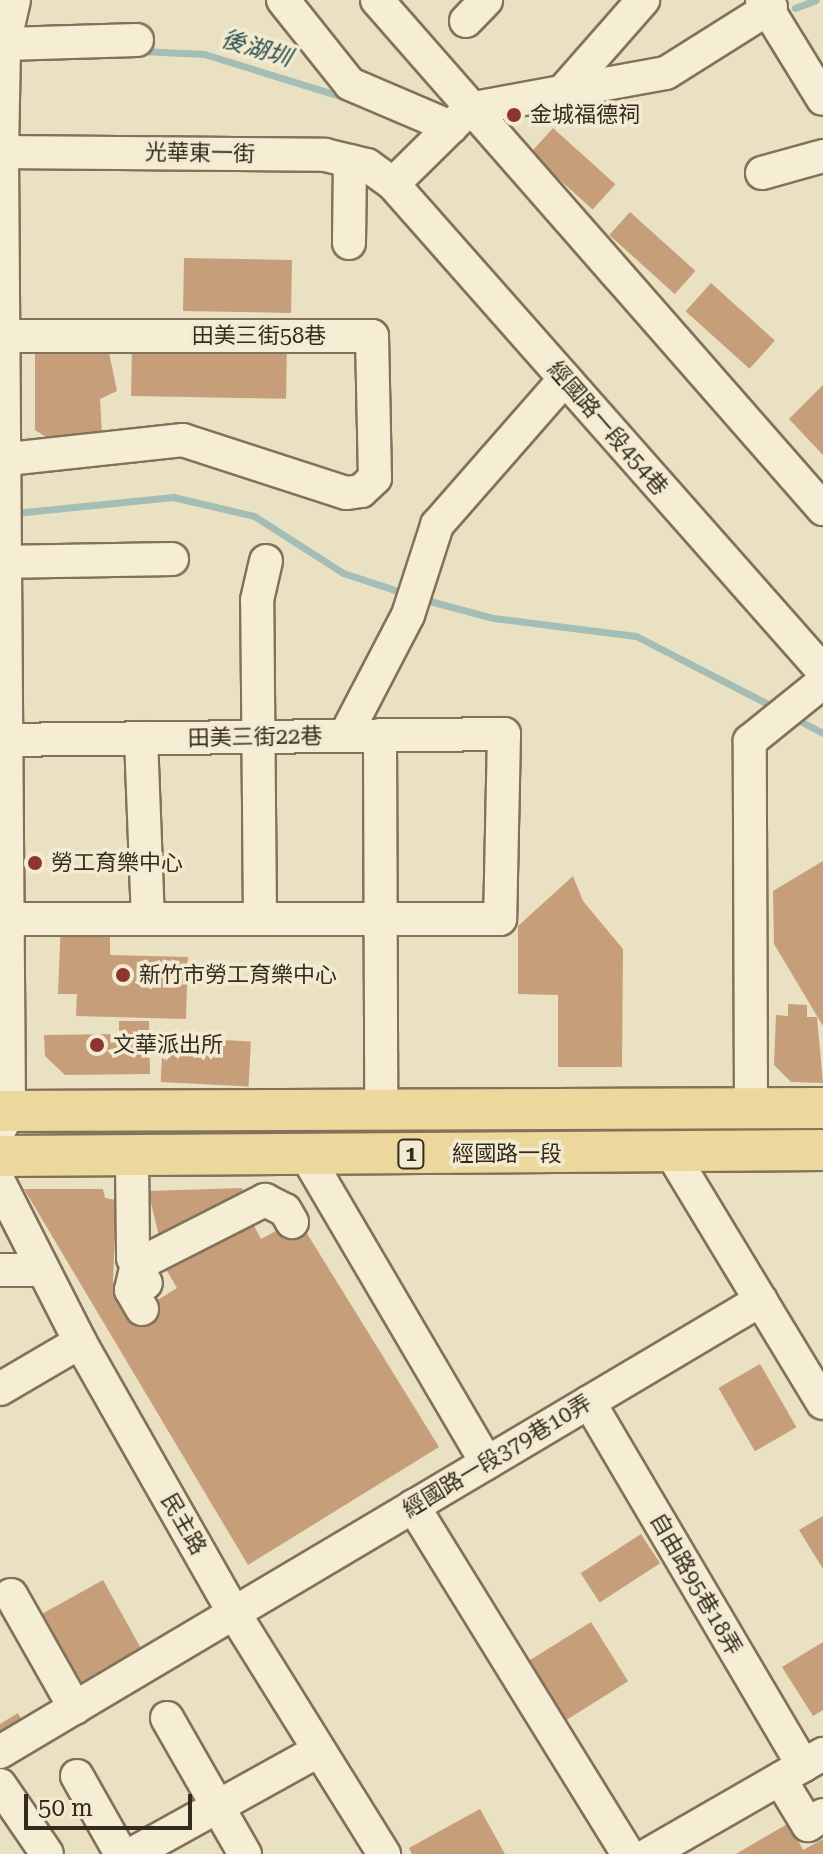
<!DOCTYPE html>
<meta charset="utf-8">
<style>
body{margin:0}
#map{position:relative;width:823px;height:1854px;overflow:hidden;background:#eae1c2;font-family:"Roboto Serif","Noto Sans TC",serif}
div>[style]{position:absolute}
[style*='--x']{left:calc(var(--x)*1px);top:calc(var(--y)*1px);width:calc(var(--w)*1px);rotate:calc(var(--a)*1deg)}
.stream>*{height:7px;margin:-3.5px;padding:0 3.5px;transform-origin:3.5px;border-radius:3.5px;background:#a4bdb7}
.building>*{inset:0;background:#c69e7a;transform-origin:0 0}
.roads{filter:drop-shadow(2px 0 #83725a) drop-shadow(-2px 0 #83725a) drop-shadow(0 2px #83725a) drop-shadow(0 -2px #83725a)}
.minor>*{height:32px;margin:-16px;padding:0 16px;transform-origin:16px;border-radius:16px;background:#f6eed4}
.major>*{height:40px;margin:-20px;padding:0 20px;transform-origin:20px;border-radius:20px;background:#ecd79c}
.dots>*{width:22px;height:22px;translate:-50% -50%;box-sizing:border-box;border:4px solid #f2ebd1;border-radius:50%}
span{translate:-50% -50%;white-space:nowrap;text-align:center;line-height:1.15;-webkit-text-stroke:7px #f2ebd1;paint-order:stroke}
.shield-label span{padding:2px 6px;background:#f2ebd1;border:2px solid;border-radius:6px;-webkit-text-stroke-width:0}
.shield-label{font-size:20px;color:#342a1e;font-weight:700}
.poi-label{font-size:22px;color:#342a1e}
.left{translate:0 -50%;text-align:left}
.street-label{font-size:22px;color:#342a1e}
.water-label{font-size:24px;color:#2e5252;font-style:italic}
.scale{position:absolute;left:24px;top:1794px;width:168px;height:36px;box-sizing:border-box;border:4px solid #342a1e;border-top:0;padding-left:10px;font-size:24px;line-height:28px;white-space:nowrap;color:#342a1e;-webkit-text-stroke:6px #f2ebd1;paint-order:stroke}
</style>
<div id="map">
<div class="stream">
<i style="--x:795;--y:8;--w:22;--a:-21"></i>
<i style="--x:141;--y:51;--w:63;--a:2.7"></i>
<i style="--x:204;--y:54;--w:152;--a:17.2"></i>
<i style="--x:15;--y:513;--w:159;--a:-5.8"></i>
<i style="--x:173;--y:497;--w:83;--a:13.2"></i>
<i style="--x:254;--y:516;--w:106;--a:32.6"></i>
<i style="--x:343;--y:573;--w:67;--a:18.2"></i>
<i style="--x:422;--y:599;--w:73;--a:15"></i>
<i style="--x:493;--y:618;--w:144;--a:7.2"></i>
<i style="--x:636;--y:636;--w:148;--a:27.3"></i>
<i style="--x:802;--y:722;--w:24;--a:28"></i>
</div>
<div class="building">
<i style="left:553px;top:128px;width:84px;height:34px;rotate:42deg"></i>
<i style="left:630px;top:212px;width:88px;height:31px;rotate:42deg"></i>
<i style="left:184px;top:258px;width:108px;height:53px;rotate:1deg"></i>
<i style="left:711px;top:283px;width:86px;height:38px;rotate:42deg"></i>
<i style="clip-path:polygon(106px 338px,117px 391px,100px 399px,102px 435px,49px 439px,35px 430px,35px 349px)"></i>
<i style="left:132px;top:342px;width:155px;height:54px;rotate:1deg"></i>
<i style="clip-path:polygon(823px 385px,823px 455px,789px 419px)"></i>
<i style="clip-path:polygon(823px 861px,823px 1026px,774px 944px,773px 891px)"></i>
<i style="clip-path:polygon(573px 876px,583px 901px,623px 949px,622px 1067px,558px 1067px,558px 995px,518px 994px,518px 926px)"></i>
<i style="clip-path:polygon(61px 922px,110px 924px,110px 955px,188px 957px,186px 1019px,76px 1016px,77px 994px,58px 994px)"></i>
<i style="clip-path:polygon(788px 1004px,807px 1005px,807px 1017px,817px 1017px,823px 1083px,791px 1082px,774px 1065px,776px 1015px,788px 1016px)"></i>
<i style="clip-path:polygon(119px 1021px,149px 1021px,150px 1074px,65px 1075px,45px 1056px,44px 1035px,119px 1034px)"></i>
<i style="left:163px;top:1037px;width:88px;height:45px;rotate:3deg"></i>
<i style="clip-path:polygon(242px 1188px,244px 1199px,159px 1236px,148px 1191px)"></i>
<i style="clip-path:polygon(24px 1189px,103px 1189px,105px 1198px,116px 1200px,113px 1282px,133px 1315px,177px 1288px,164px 1266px,250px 1218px,261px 1239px,298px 1219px,439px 1447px,248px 1565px)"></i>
<i style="left:760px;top:1364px;width:73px;height:48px;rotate:60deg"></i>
<i style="clip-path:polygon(823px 1516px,823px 1569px,799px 1530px)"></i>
<i style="left:641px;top:1534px;width:35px;height:72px;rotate:57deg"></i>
<i style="left:103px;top:1580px;width:89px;height:69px;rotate:61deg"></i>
<i style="left:591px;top:1622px;width:70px;height:84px;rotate:58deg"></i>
<i style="clip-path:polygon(823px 1642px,823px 1710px,813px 1716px,782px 1667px)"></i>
<i style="clip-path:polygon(18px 1713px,27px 1729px,0 1744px,0 1724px)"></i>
<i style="clip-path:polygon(480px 1809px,505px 1854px,412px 1854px,409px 1848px)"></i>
<i style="clip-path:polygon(789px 1823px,803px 1850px,823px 1839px,823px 1854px,736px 1854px)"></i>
</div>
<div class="roads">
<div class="minor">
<i style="--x:283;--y:0;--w:107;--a:51.4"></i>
<i style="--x:350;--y:84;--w:110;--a:23.1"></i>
<i style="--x:377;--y:0;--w:677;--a:48.77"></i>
<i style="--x:762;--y:0;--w:116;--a:58.4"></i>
<i style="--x:466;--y:21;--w:29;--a:-46"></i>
<i style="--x:4;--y:44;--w:133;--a:-1.7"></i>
<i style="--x:564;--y:90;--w:120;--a:-48.7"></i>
<i style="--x:469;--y:109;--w:200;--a:-10.4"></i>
<i style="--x:666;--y:73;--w:124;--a:-32.2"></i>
<i style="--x:0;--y:152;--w:325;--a:0.5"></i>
<i style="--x:325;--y:155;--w:43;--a:13.4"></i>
<i style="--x:367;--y:165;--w:32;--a:36"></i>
<i style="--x:393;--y:184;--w:650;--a:48.56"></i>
<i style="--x:762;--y:173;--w:63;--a:-15.6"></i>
<i style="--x:393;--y:184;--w:100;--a:-44.6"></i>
<i style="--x:349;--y:243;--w:82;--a:-89.3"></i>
<i style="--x:0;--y:336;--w:372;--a:0"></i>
<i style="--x:372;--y:336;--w:142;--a:88.8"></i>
<i style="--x:375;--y:478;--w:19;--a:137"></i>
<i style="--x:361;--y:491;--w:15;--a:172"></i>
<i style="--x:346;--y:493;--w:171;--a:-162"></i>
<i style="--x:183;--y:440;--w:184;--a:173.8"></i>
<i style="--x:5;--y:562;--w:167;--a:-1"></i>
<i style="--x:380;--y:735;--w:373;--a:89.8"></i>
<i style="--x:345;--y:736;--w:136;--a:-62.5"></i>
<i style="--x:408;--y:615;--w:95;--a:-72.1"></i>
<i style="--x:437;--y:525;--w:194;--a:-48.8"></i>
<i style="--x:141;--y:738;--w:181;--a:87.8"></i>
<i style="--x:0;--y:740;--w:504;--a:-0.68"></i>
<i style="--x:504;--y:734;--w:185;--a:91.2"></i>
<i style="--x:500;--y:919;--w:500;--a:180"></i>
<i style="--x:260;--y:919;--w:319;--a:-90.5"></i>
<i style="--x:257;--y:600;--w:40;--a:-77"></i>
<i style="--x:751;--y:1107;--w:366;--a:-90.2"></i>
<i style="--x:750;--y:741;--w:94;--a:-38.9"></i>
<i style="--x:0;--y:1129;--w:20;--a:-63"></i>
<i style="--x:9;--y:1111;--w:959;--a:-90.42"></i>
<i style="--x:2;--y:152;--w:108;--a:-88.9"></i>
<i style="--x:4;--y:44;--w:45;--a:-77.2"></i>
<i style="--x:672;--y:1154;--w:291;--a:58.8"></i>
<i style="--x:306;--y:1155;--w:357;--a:59.6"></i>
<i style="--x:132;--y:1157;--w:101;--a:89.4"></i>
<i style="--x:133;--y:1258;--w:28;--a:63"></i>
<i style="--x:0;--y:1184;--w:177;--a:63.1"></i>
<i style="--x:80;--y:1342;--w:312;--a:60.4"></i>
<i style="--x:234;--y:1613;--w:284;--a:58.1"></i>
<i style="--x:0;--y:1270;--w:42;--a:0"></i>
<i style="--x:142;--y:1309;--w:22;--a:-120"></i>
<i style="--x:131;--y:1290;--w:26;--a:-77"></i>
<i style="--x:137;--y:1265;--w:144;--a:-26.9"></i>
<i style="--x:265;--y:1200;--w:22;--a:27"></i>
<i style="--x:285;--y:1210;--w:14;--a:60"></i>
<i style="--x:0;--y:1389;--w:93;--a:-30.4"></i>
<i style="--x:589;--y:1402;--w:422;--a:59.5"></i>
<i style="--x:413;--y:1506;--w:409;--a:58.3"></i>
<i style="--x:11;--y:1595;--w:130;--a:60.5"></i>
<i style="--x:167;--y:1718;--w:157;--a:60.2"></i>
<i style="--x:0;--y:1752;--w:885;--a:-30.71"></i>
<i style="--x:77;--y:1776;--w:90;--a:60.6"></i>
<i style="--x:780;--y:1779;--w:54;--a:58.7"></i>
<i style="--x:808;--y:1825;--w:18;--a:-34"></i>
<i style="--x:0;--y:1785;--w:83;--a:55.7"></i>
<i style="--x:132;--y:1854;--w:213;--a:-29"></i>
<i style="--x:649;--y:1854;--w:201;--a:-29.9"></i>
</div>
<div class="major">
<i style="--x:0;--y:1111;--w:823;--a:-0.21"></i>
<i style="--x:0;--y:1156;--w:823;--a:-0.42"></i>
</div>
</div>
<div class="dots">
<i style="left:514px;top:115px;background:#8d342f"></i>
<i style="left:35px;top:863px;background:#8d342f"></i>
<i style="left:123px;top:975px;background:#8d342f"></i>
<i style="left:97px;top:1045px;background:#8d342f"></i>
</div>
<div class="shield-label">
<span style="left:411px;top:1154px">1</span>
</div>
<div class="poi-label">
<span class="left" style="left:530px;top:115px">金城福德祠</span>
<span class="left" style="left:51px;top:863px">勞工育樂中心</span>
<span class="left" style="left:139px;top:975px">新竹市勞工育樂中心</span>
<span class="left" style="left:113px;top:1045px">文華派出所</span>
</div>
<div class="street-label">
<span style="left:200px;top:153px;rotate:1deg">光華東一街</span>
<span style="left:259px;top:336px">田美三街58巷</span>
<span style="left:608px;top:428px;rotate:49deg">經國路一段454巷</span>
<span style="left:255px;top:737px;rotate:-1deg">田美三街22巷</span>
<span style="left:507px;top:1154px">經國路一段</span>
<span style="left:497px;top:1456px;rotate:-31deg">經國路一段379巷10弄</span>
<span style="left:184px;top:1524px;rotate:60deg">民主路</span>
<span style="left:696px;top:1584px;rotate:60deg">自由路95巷18弄</span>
</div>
<div class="water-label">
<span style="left:256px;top:49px;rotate:17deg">後湖圳</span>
</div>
<div class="scale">50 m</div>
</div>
